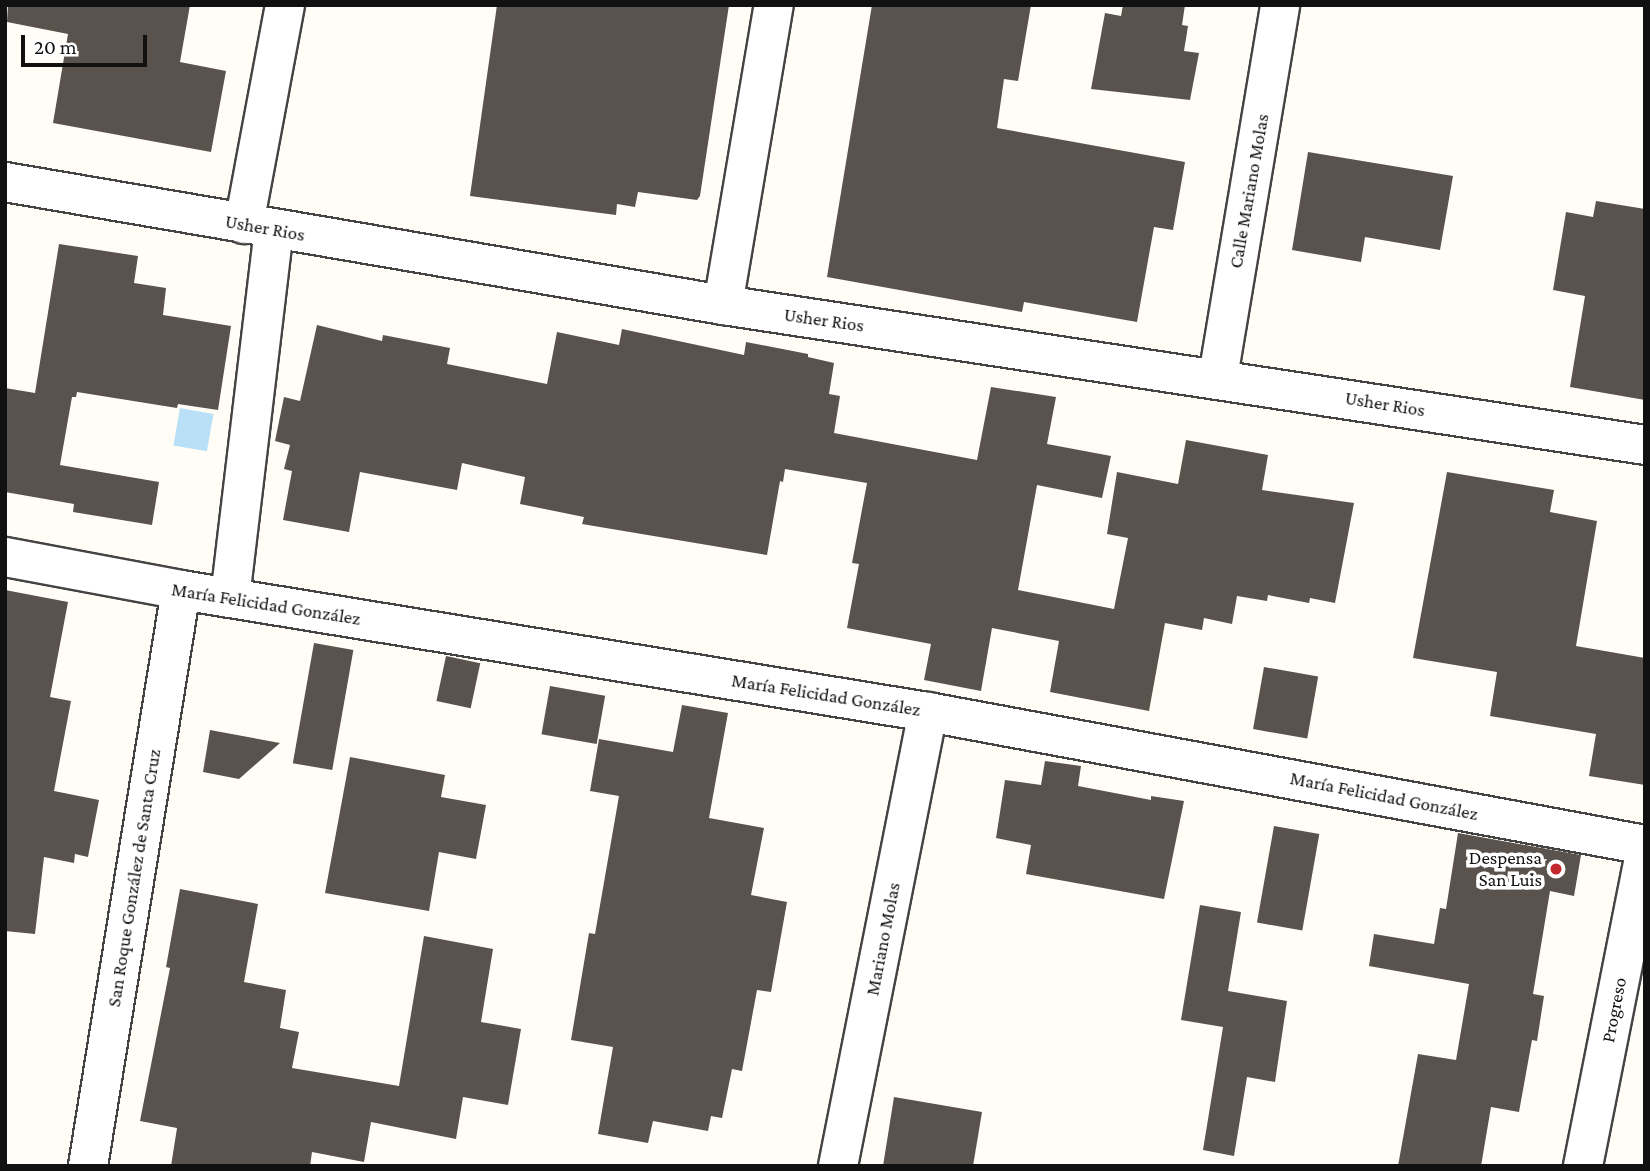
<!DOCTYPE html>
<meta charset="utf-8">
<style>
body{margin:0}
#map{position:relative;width:1650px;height:1171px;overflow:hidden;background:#fffdf5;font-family:"Crimson Pro",serif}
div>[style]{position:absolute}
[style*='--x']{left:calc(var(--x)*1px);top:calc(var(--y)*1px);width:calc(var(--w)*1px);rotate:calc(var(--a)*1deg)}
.water>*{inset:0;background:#b9e0f7;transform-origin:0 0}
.building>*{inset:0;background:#5a524d;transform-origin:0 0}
.roads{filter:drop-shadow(2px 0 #444) drop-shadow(-2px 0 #444) drop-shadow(0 2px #444) drop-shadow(0 -2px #444)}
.minor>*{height:38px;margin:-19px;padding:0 19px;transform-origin:19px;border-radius:19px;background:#fff}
.dots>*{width:19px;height:19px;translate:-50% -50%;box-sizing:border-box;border:4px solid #fff;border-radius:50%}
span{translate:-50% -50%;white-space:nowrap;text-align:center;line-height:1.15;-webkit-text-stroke:7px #fff;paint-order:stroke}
.street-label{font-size:19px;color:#111}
.poi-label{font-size:19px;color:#111}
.right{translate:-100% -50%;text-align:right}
.frame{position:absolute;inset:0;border:7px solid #111;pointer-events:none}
.scale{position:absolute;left:21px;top:35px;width:126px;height:32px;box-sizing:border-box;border:4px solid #111;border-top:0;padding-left:9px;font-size:21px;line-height:24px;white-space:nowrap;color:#111;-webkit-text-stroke:5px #fff;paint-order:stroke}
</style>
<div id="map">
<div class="water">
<i style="left:180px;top:408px;width:34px;height:38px;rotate:10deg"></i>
</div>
<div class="building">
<i style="clip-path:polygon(8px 5px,190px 5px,180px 62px,226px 71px,211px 152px,53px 123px,68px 34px,7px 22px)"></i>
<i style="clip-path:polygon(497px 5px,729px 5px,700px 196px,697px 200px,638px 192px,635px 207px,617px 204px,616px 215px,470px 196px)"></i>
<i style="clip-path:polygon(872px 5px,1031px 5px,1018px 81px,1004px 79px,997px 128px,1185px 162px,1173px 230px,1154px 227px,1137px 322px,1024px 302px,1022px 312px,827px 277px)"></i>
<i style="clip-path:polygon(1123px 5px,1185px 5px,1182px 25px,1188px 26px,1184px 51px,1199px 53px,1190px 100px,1091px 89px,1105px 13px,1121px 16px)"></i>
<i style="clip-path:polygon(1308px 152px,1453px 176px,1440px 250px,1365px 237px,1361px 262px,1292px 250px)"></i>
<i style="clip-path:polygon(1596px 201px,1645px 209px,1645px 400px,1570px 387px,1585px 296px,1553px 290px,1566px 212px,1593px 217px)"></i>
<i style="clip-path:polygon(59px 244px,138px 256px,134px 283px,166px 288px,163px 315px,231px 326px,218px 410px,178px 404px,177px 408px,77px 392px,76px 397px,72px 397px,60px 465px,159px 482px,152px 525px,73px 512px,74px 504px,5px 492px,5px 388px,35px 393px)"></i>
<i style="clip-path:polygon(317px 325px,382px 341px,383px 335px,450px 348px,447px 364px,547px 384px,557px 332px,619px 345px,622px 329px,744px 355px,746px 342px,808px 354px,808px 357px,834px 363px,829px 394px,840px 396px,834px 433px,977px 460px,991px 387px,1056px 397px,1047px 444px,1111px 456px,1102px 498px,1037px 485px,1018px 590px,1114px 609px,1128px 538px,1107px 534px,1117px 472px,1178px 484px,1186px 440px,1268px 455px,1262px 490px,1354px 503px,1335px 603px,1310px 598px,1309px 603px,1268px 595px,1267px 601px,1237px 596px,1232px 624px,1204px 618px,1202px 630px,1165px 623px,1149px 711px,1050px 692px,1059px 641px,992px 628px,981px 691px,924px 680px,931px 644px,847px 628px,859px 564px,852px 563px,867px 483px,785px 469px,783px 482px,780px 481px,767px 555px,582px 524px,584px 517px,520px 504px,525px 477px,462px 463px,457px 490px,360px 472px,349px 532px,283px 520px,292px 471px,284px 469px,290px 445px,275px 441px,284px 397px,300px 401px)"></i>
<i style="clip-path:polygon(1447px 472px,1554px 490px,1550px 512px,1597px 521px,1576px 646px,1645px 658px,1645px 785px,1589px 776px,1596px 734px,1490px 716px,1497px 672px,1413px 658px)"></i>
<i style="clip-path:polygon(5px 590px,68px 602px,50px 697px,71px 701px,54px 791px,99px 800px,88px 857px,75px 854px,74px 863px,44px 857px,35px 934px,5px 931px)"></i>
<i style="left:314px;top:643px;width:40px;height:122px;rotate:10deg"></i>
<i style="left:446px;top:656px;width:35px;height:46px;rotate:12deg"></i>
<i style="left:1264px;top:667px;width:55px;height:63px;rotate:10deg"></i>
<i style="left:550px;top:686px;width:56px;height:49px;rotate:10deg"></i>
<i style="clip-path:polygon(682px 705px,728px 713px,709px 818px,764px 828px,751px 895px,787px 902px,771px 992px,757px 990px,742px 1071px,732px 1069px,722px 1118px,711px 1116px,708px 1131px,653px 1121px,648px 1143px,598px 1134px,613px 1047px,571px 1040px,589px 933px,595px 934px,619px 796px,590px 791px,599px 739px,673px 752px)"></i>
<i style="clip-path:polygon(210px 730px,280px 743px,239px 779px,203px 772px)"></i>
<i style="clip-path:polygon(350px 757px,445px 775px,441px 797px,486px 805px,476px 859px,439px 852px,429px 911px,325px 893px)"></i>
<i style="clip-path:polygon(1045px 761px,1081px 766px,1078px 786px,1151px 800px,1151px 796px,1184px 801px,1164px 899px,1026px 874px,1031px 845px,996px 838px,1005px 780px,1041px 785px)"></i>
<i style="left:1274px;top:826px;width:46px;height:98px;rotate:10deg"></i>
<i style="clip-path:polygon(1458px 833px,1581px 855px,1574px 896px,1550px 891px,1533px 994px,1544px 996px,1537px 1041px,1532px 1040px,1519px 1112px,1491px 1107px,1481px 1166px,1398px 1166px,1418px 1054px,1456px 1060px,1469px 984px,1369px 966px,1374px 934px,1434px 944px,1440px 908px,1446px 909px)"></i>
<i style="clip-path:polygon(180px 889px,258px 904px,244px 982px,286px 990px,280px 1028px,299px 1032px,292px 1068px,399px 1086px,424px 936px,493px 949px,481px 1022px,521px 1029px,508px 1105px,463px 1097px,456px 1139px,371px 1122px,364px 1162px,312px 1152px,310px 1166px,171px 1166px,177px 1128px,140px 1121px,170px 968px,166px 967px)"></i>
<i style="clip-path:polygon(1200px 905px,1241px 912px,1228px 991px,1287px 1001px,1275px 1082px,1247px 1077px,1234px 1156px,1203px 1150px,1223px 1027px,1181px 1020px)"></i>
<i style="clip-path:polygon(894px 1097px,982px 1112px,973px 1166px,883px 1166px)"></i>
</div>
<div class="roads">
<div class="minor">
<i style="--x:5;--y:182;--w:728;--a:9.72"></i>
<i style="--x:723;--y:305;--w:933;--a:8.63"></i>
<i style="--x:244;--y:224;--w:223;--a:-79.4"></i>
<i style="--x:723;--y:305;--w:304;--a:-80.4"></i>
<i style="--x:1218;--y:377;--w:377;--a:-80.5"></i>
<i style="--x:5;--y:557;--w:179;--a:10.6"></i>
<i style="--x:181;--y:590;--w:757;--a:9.28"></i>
<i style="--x:928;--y:712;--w:729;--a:10.51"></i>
<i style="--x:230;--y:598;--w:371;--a:-83.2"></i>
<i style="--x:88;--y:1166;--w:583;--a:-80.83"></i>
<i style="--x:838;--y:1166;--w:463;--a:-78.8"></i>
<i style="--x:1583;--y:1166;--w:318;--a:-78.8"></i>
</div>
</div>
<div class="dots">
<i style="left:1556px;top:869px;background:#c4262e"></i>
</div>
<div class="street-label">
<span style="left:1249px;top:191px;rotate:-80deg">Calle Mariano Molas</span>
<span style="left:265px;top:228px;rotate:10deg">Usher Rios</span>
<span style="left:824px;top:320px;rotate:8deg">Usher Rios</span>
<span style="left:1385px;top:404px;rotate:9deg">Usher Rios</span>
<span style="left:266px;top:604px;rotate:9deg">María Felicidad González</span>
<span style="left:826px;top:695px;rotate:9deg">María Felicidad González</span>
<span style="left:1384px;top:796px;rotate:11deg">María Felicidad González</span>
<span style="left:134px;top:878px;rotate:-81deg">San Roque González de Santa Cruz</span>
<span style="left:883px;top:939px;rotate:-79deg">Mariano Molas</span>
<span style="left:1614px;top:1010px;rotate:-79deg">Progreso</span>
</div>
<div class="poi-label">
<span class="right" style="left:1542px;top:869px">Despensa<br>San Luis</span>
</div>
<div class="frame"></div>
<div class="scale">20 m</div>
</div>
